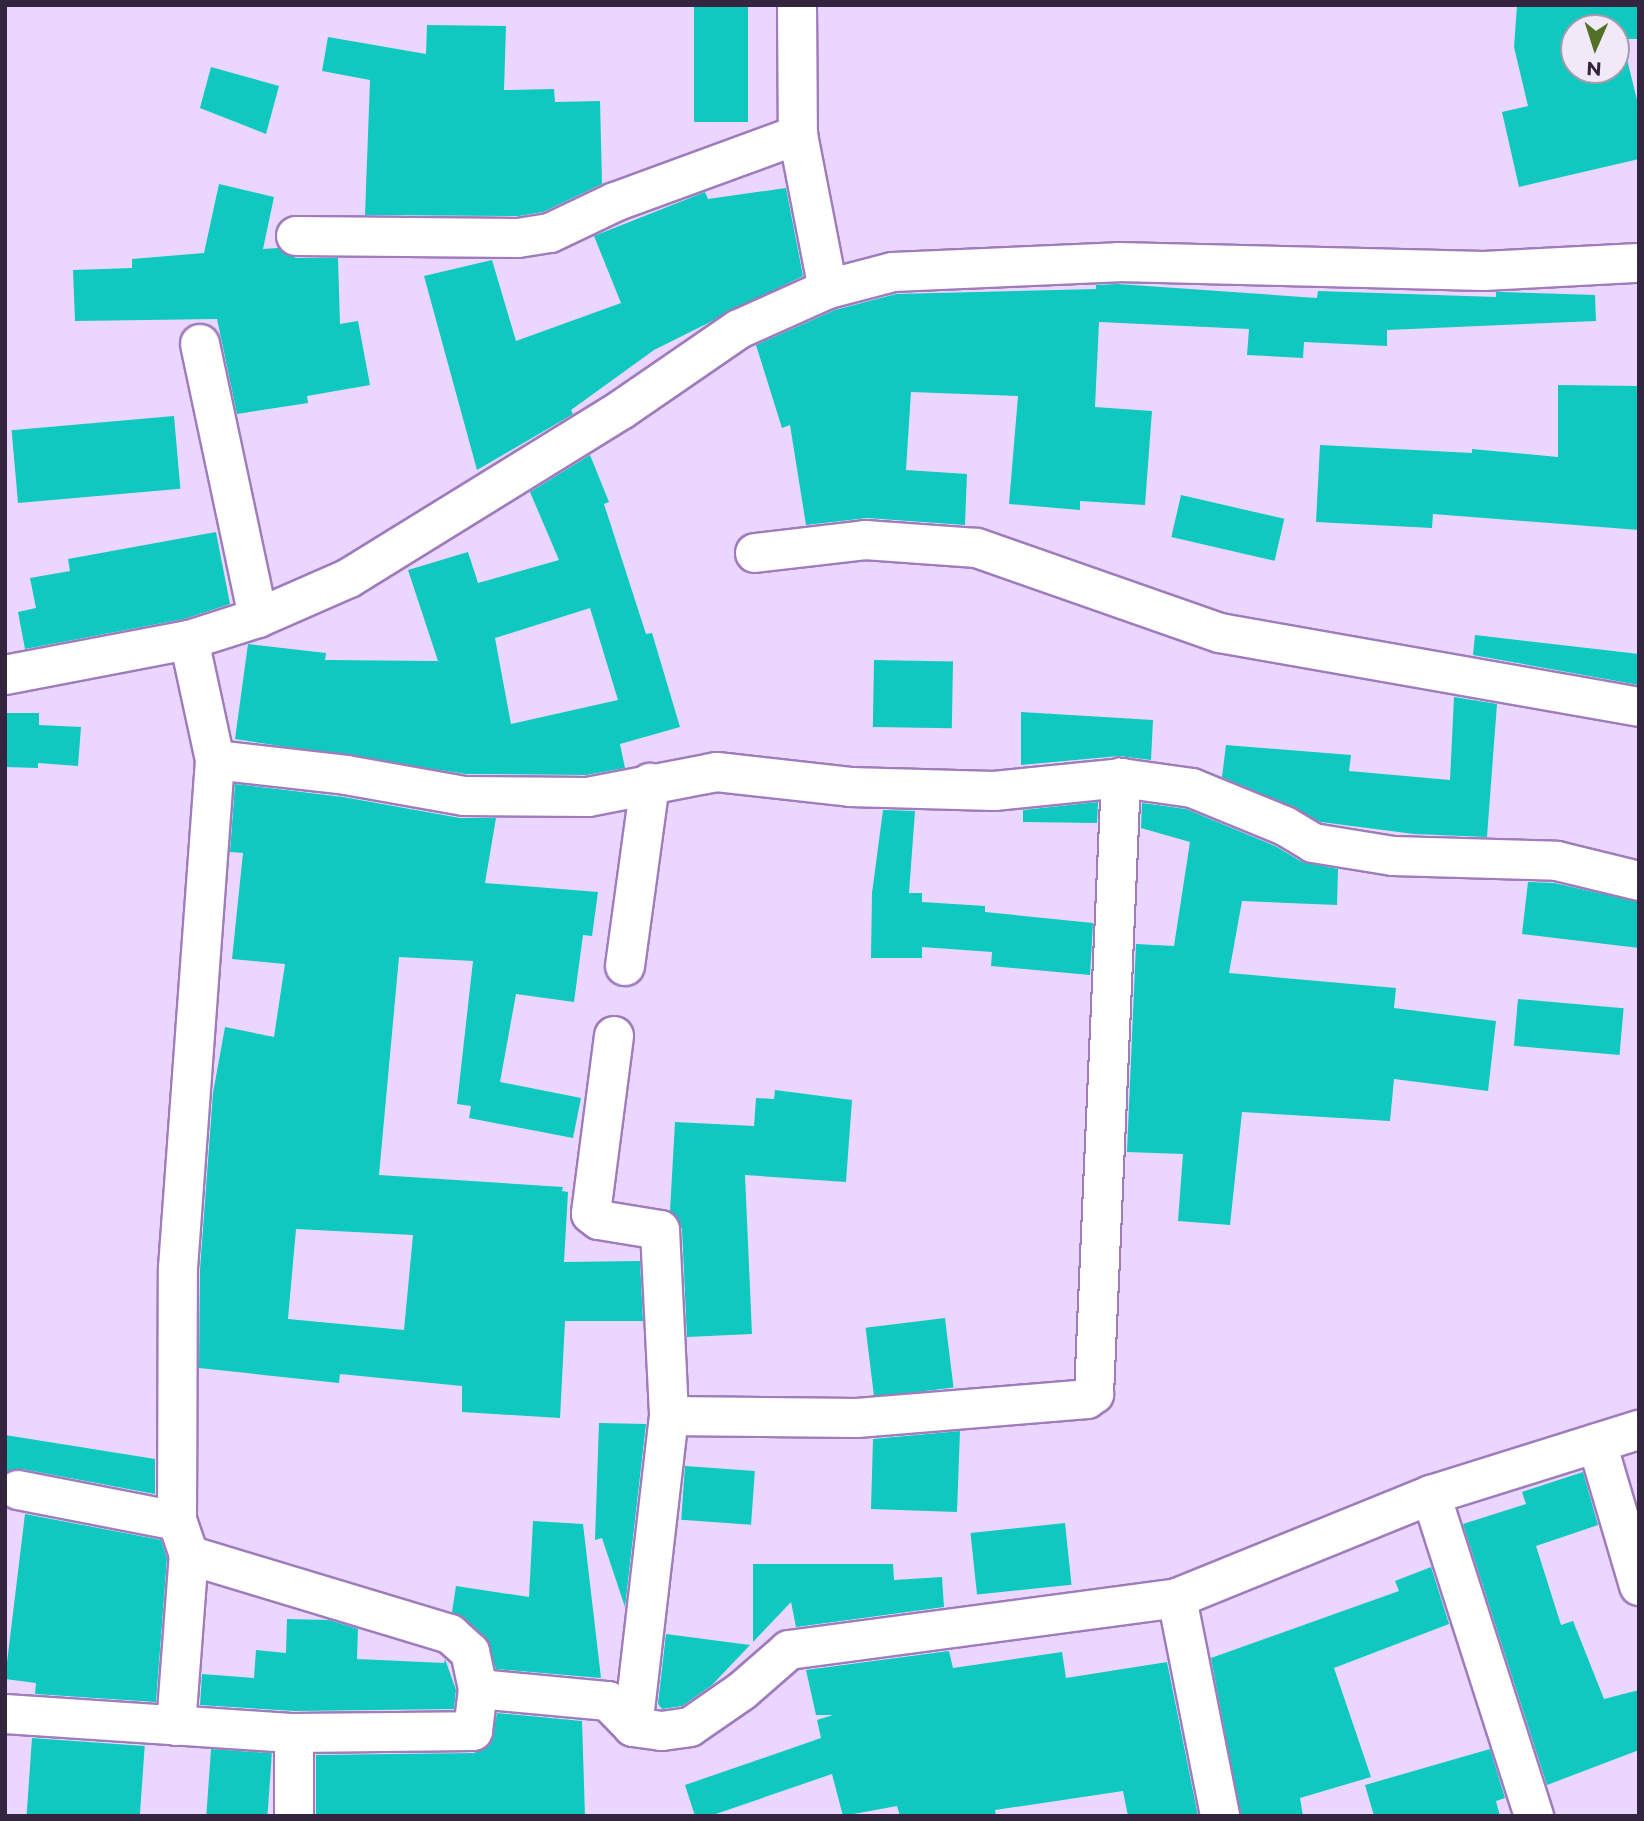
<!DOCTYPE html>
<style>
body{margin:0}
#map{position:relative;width:1644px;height:1821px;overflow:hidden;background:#ebd6ff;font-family:Montserrat,sans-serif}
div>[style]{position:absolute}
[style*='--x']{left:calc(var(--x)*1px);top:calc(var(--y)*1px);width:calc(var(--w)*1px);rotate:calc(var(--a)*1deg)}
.building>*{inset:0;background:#0fc8bf;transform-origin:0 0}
.roads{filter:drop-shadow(2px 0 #9f7cbc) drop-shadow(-2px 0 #9f7cbc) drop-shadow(0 2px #9f7cbc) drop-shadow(0 -2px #9f7cbc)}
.minor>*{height:38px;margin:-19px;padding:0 19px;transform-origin:19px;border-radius:19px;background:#fff}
span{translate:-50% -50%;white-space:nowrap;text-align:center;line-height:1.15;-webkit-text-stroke:5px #f1e9f7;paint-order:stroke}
.frame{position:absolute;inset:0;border:7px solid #33253f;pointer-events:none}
.north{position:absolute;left:1560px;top:14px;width:70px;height:70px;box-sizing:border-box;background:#f1e9f7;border:2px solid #a59bad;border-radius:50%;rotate:183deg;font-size:19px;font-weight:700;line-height:28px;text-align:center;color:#33253f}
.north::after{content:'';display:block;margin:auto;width:24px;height:32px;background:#527127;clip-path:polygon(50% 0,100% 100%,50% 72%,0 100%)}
</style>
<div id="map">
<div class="building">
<i style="left:694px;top:5px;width:54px;height:117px"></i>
<i style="clip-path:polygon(evenodd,1517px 5px,1639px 5px,1639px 39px,1622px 39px,1639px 108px,1639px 159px,1519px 187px,1502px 112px,1528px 106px,1514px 47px,1517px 5px,1574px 28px,1616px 28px,1616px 70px,1574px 70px,1574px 28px)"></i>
<i style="clip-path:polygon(427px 25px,506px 26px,504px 90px,554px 89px,555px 102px,600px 101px,602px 184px,543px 212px,519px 216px,365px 215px,370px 80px,322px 71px,328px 37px,426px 54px)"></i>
<i style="clip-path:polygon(211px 67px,279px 86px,266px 134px,200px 108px)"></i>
<i style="clip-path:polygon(219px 184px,274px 197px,263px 249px,278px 248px,296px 258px,338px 258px,340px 324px,358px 321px,370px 385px,307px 396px,308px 403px,237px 414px,217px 319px,75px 321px,73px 270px,132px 268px,132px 259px,204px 253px)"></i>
<i style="clip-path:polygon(786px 188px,803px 276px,654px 350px,571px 410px,573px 414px,477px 470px,424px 276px,492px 260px,516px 341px,621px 303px,594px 236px,705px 192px,708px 199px)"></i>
<i style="clip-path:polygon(1118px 284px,1317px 298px,1318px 291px,1496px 297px,1496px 292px,1502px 292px,1595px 295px,1596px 321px,1387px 330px,1387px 346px,1304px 342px,1303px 358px,1247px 355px,1249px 329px,1099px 322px,1095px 407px,1152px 411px,1145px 505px,1080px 501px,1080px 510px,1009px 504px,1018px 396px,911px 392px,906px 470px,967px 474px,965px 525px,867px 518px,806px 525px,790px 425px,782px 428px,756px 345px,835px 310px,896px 294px,1096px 289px,1096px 285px)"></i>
<i style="clip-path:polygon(1558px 385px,1638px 386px,1639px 530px,1433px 514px,1432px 528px,1316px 522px,1320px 445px,1472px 453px,1472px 449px,1558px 457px)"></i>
<i style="left:174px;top:416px;width:73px;height:163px;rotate:85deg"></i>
<i style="clip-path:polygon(evenodd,590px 455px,609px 502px,604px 504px,646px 634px,652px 633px,680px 727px,620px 744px,625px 768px,586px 775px,466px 774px,235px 739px,248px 644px,326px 653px,325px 660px,438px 661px,408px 570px,468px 552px,478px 583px,559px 560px,530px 492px,590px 455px,590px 608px,618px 700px,511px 724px,495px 638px,590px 608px)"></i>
<i style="left:1181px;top:495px;width:106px;height:43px;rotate:13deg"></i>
<i style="clip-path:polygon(216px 532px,230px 604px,184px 619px,25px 649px,18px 612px,36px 608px,30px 578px,70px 571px,68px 559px)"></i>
<i style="clip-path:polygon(1475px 635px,1639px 654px,1639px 685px,1473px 655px)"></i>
<i style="left:874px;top:660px;width:79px;height:67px;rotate:1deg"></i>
<i style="clip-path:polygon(1454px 697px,1497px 704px,1487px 837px,1414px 834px,1321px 822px,1222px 777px,1226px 745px,1351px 755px,1349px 771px,1450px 780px)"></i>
<i style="clip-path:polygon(1021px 712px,1153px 720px,1151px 760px,1119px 756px,1021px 765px)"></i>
<i style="clip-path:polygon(5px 713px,39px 713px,39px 725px,81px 727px,78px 766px,38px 763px,38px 768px,5px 767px)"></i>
<i style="clip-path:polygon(evenodd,235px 784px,343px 797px,460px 818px,496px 818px,485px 883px,598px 892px,592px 936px,583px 935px,574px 1002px,516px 994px,500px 1082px,581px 1098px,573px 1138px,469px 1118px,471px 1106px,457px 1104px,473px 961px,399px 957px,379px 1175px,563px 1187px,562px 1191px,568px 1192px,564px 1262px,640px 1261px,643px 1321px,565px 1321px,560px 1418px,462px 1412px,462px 1386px,340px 1374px,339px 1383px,199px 1368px,200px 1269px,213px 1093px,225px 1027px,274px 1037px,285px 964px,232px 959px,243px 853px,230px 852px,235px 784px,296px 1229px,413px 1235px,404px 1330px,288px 1319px,296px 1229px)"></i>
<i style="clip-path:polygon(1098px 802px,1097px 823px,1023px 822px,1023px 810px)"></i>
<i style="clip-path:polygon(1142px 803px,1186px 809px,1275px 846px,1302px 862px,1338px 869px,1337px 905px,1242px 901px,1229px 973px,1396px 988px,1394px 1008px,1496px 1021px,1488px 1091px,1394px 1079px,1390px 1121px,1242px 1112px,1230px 1225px,1178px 1221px,1183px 1154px,1127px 1152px,1136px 944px,1174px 946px,1190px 842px,1141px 828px)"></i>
<i style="clip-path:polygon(883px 810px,915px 811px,909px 893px,922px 893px,922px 902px,985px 906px,985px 912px,1093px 923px,1090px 975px,991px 966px,992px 952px,922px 947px,922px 958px,871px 958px,872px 893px)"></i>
<i style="clip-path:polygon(1528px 882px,1554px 883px,1639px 902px,1639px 948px,1522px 934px)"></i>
<i style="left:1518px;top:999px;width:106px;height:47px;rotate:5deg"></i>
<i style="clip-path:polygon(775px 1090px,852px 1100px,846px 1182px,745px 1175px,752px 1334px,687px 1337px,682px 1229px,670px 1211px,675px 1122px,754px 1126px,756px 1098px,774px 1099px)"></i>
<i style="left:945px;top:1318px;width:70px;height:80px;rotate:83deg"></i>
<i style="clip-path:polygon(599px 1423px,646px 1424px,625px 1607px,602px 1538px,595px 1540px)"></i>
<i style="clip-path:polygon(960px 1431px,957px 1512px,871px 1509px,873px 1439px)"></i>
<i style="clip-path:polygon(5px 1435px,155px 1459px,155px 1494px,22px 1469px,5px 1473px)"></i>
<i style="left:685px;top:1466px;width:70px;height:54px;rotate:4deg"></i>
<i style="clip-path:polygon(1583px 1472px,1598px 1525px,1536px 1546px,1561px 1625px,1573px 1621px,1604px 1699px,1639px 1690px,1639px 1750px,1547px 1785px,1463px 1524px,1526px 1504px,1522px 1492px)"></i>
<i style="clip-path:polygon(25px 1514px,161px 1540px,167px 1558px,156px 1702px,35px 1694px,36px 1683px,5px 1679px)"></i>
<i style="clip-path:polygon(533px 1521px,583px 1524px,601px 1678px,496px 1669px,485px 1636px,452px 1612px,456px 1586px,529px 1597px)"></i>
<i style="left:1065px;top:1523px;width:62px;height:95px;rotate:84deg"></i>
<i style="clip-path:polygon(753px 1564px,893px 1564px,894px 1580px,942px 1577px,944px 1607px,796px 1627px,791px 1602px,753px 1642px)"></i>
<i style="clip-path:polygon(1431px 1567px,1449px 1624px,1334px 1668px,1371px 1777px,1300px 1798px,1303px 1816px,1241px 1816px,1211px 1658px,1399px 1591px,1395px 1581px)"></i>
<i style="clip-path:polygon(287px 1619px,329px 1620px,358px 1629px,357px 1659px,444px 1663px,445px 1659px,456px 1690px,454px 1709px,295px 1711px,200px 1705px,202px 1674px,254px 1678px,256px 1650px,286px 1653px)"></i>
<i style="clip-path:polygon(666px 1634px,750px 1645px,712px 1685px,682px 1706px,662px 1709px,658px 1704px)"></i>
<i style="clip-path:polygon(949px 1651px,953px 1668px,1062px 1652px,1066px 1678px,1167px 1662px,1198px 1816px,1128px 1816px,1123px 1791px,995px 1810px,996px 1816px,900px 1816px,897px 1806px,843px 1816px,832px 1774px,710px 1816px,695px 1816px,685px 1785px,821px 1738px,817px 1720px,833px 1715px,816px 1715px,806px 1670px)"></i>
<i style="clip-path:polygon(497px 1713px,582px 1721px,585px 1816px,316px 1816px,316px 1755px,474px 1753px,491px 1743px)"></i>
<i style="left:32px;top:1738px;width:113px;height:78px;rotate:4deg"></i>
<i style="left:211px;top:1749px;width:61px;height:67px;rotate:4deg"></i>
<i style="clip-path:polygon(1490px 1749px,1505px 1798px,1496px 1801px,1500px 1816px,1374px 1816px,1365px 1785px)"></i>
</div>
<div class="roads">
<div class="minor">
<i style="--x:797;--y:5;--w:130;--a:89.6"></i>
<i style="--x:798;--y:135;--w:157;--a:79"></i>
<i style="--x:296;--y:236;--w:222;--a:0.5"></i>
<i style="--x:518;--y:238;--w:32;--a:-9"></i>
<i style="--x:550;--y:233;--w:72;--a:-25.5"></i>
<i style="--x:615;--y:202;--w:195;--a:-20.1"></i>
<i style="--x:200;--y:344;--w:280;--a:78"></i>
<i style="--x:755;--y:553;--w:111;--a:-6.7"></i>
<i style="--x:865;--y:540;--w:112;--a:4.1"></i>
<i style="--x:977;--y:548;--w:257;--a:19.3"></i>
<i style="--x:1220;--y:633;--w:425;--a:10"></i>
<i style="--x:5;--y:675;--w:187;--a:-10.8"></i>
<i style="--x:189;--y:640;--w:72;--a:-17.7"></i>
<i style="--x:258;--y:618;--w:99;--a:-23.7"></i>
<i style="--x:349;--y:578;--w:320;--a:-31.7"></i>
<i style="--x:621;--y:410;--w:143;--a:-34.5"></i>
<i style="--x:739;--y:329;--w:98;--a:-24.2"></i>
<i style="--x:828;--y:289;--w:67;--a:-14.7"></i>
<i style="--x:893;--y:272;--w:225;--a:-2.5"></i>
<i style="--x:1118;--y:262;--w:366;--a:1.4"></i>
<i style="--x:1484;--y:271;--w:155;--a:-3"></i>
<i style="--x:215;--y:760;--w:132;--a:6.5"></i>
<i style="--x:346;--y:775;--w:120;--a:10.1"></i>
<i style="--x:464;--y:796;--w:124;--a:0.5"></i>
<i style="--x:588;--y:797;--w:131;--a:-11"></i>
<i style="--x:717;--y:772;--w:134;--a:6.4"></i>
<i style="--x:850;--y:787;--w:144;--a:1.6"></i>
<i style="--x:994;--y:791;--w:128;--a:-5.8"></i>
<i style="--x:1121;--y:778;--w:72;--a:8"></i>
<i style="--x:1192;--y:788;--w:100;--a:22.2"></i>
<i style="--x:1285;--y:826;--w:33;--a:31"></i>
<i style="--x:1313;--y:843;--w:81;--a:9.2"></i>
<i style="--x:1393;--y:856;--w:164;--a:1.7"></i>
<i style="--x:1557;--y:861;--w:84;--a:13.7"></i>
<i style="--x:625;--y:966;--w:185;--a:-82.2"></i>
<i style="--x:614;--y:1036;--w:179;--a:97.4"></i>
<i style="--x:591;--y:1214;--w:10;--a:37"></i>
<i style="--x:599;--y:1220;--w:62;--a:9.3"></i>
<i style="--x:660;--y:1230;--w:186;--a:87.2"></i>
<i style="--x:669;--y:1416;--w:313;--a:96.6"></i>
<i style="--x:669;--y:1416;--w:188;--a:0.6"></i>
<i style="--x:857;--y:1418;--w:231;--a:-4.7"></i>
<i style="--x:1087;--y:1399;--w:9;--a:-36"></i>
<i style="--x:1094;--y:1394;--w:617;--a:-87.49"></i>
<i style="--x:1597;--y:1443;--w:149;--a:73.6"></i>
<i style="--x:18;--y:1490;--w:162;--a:11"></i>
<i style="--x:1431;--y:1495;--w:337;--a:72.2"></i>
<i style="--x:1177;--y:1598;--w:222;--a:78.8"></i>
<i style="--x:478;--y:1689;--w:131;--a:5.3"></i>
<i style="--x:608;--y:1701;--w:36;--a:46"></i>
<i style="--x:633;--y:1727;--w:29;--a:8"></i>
<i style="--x:662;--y:1731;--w:28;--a:-8"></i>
<i style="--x:690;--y:1727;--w:63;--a:-34.7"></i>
<i style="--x:742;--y:1691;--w:62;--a:-41.1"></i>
<i style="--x:789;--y:1650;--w:391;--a:-7.6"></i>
<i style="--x:1177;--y:1598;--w:274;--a:-22.1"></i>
<i style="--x:1431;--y:1495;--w:218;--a:-17.4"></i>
<i style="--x:5;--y:1714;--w:290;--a:3.8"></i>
<i style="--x:294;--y:1733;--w:179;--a:-0.6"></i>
<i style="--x:473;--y:1731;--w:42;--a:-83.2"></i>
<i style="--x:478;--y:1689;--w:38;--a:-102"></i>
<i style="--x:470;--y:1652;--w:27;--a:-138"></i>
<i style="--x:450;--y:1634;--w:273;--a:-163.2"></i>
<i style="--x:176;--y:1726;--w:171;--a:-85.7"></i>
<i style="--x:189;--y:1555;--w:36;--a:-109"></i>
<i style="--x:177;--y:1521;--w:253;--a:-89.8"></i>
<i style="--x:178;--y:1268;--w:509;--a:-85.83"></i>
<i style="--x:215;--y:760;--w:123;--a:-102.2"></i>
<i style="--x:294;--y:1733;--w:83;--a:90"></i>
</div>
</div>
<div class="frame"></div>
<div class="north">N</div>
</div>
